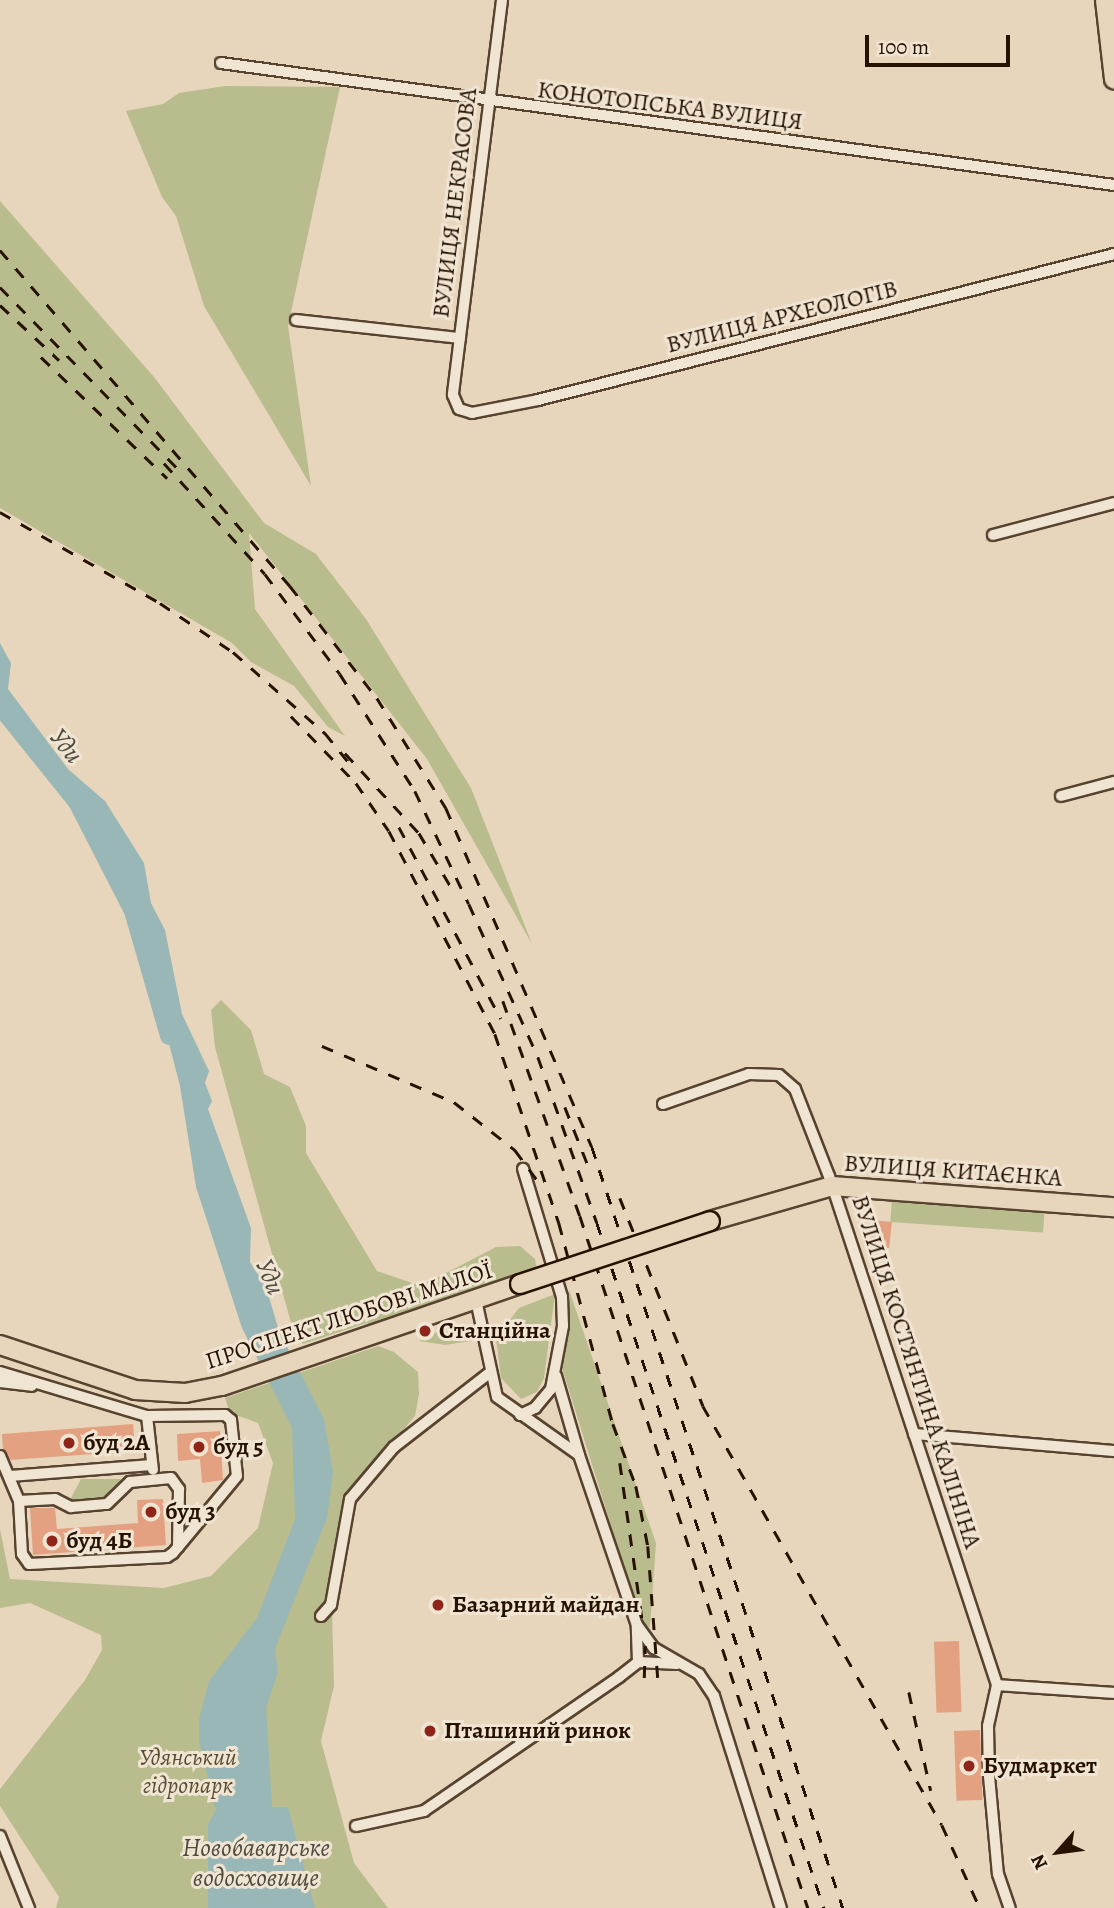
<!DOCTYPE html>
<meta charset="utf-8">
<style>
body{margin:0}
#map{position:relative;width:1114px;height:1908px;overflow:hidden;background:#e8d6bc;font-family:Alegreya,serif}
div>[style]{position:absolute}
[style*='--x']{left:calc(var(--x)*1px);top:calc(var(--y)*1px);width:calc(var(--w)*1px);rotate:calc(var(--a)*1deg)}
.green>*{inset:0;background:#b9bd8e;transform-origin:0 0}
.water>*{inset:0;background:#99b7b7}
.river>*{height:18px;margin:-9px;padding:0 9px;transform-origin:9px;border-radius:9px;background:#99b7b7}
.building>*{inset:0;background:#e3a181;transform-origin:0 0}
.roads{filter:drop-shadow(2px 0 #57432f) drop-shadow(-2px 0 #57432f) drop-shadow(0 2px #57432f) drop-shadow(0 -2px #57432f)}
.minor>*{height:10px;margin:-5px;padding:0 5px;transform-origin:5px;border-radius:5px;background:#f0e4d3}
.primary>*{height:18px;margin:-9px;padding:0 9px;transform-origin:9px;border-radius:9px;background:#e8d6bc}
.rail>*{height:2.5px;margin-top:-1.25px;transform-origin:0;background:repeating-linear-gradient(90deg,#271200 0 12px,transparent 0 24px)}
.bridges{filter:drop-shadow(2px 0 #271200) drop-shadow(-2px 0 #271200) drop-shadow(0 2px #271200) drop-shadow(0 -2px #271200)}
.primary-bridge>*{height:18px;margin:-9px;padding:0 9px;transform-origin:9px;border-radius:9px;background:#e8d6bc}
.dots>*{width:19px;height:19px;translate:-50% -50%;box-sizing:border-box;border:4px solid #f0e4d3;border-radius:50%}
span{translate:-50% -50%;white-space:nowrap;text-align:center;line-height:1.15;-webkit-text-stroke:6px #f0e4d3;paint-order:stroke}
.street-label{font-size:24px;color:#271200}
.poi-label{font-size:24px;color:#271200;font-weight:700}
.left{translate:0 -50%;text-align:left}
.park-label{font-size:24px;color:#5a4e32;font-style:italic}
.water-label{font-size:26px;color:#4f4c40;font-style:italic}
.north{position:absolute;left:1023px;top:1817px;width:70px;height:70px;-webkit-text-stroke:5px #f0e4d3;paint-order:stroke;rotate:242deg;font-size:19px;font-weight:700;line-height:28px;text-align:center;color:#271200}
.north::after{content:'';display:block;margin:auto;width:24px;height:32px;background:#271200;clip-path:polygon(50% 0,100% 100%,50% 72%,0 100%)}
.scale{position:absolute;left:865px;top:35px;width:145px;height:32px;box-sizing:border-box;border:4px solid #271200;border-top:0;padding-left:9px;font-size:21px;line-height:24px;white-space:nowrap;color:#271200;-webkit-text-stroke:5px #f0e4d3;paint-order:stroke}
</style>
<div id="map">
<div class="green">
<i style="clip-path:polygon(225px 86px,340px 87px,288px 326px,311px 486px,204px 306px,176px 216px,162px 197px,126px 111px,163px 104px,179px 93px)"></i>
<i style="clip-path:polygon(0 201px,154px 377px,264px 523px,316px 554px,366px 619px,471px 788px,532px 944px,427px 759px,249px 533px,255px 609px,345px 736px,328px 727px,294px 686px,251px 662px,232px 643px,0 508px)"></i>
<i style="clip-path:polygon(221px 1000px,251px 1030px,264px 1074px,290px 1087px,306px 1126px,306px 1153px,377px 1271px,421px 1286px,496px 1247px,520px 1246px,535px 1259px,537px 1270px,376px 1328px,367px 1323px,303px 1344px,294px 1334px,215px 1047px,211px 1010px)"></i>
<i style="left:892px;top:1199px;width:153px;height:23px;rotate:4deg"></i>
<i style="clip-path:polygon(569px 1290px,656px 1543px,650px 1628px,640px 1619px,562px 1368px,569px 1334px)"></i>
<i style="clip-path:polygon(555px 1294px,544px 1378px,537px 1392px,521px 1399px,501px 1378px,496px 1338px,519px 1308px)"></i>
<i style="clip-path:polygon(455px 1323px,477px 1340px,445px 1345px,419px 1341px)"></i>
<i style="clip-path:polygon(378px 1346px,394px 1352px,418px 1372px,419px 1394px,415px 1416px,345px 1498px,332px 1609px,334px 1686px,321px 1741px,354px 1863px,388px 1908px,56px 1908px,59px 1897px,0 1806px,0 1789px,85px 1680px,102px 1650px,101px 1635px,30px 1603px,0 1608px,0 1529px,10px 1579px,164px 1588px,211px 1576px,258px 1528px,273px 1463px,258px 1423px,230px 1413px,225px 1398px)"></i>
<i style="clip-path:polygon(81px 1479px,121px 1479px,106px 1499px,70px 1500px)"></i>
</div>
<div class="water">
<i style="clip-path:polygon(0 643px,11px 663px,8px 689px,68px 769px,105px 801px,144px 863px,151px 903px,165px 930px,182px 1014px,209px 1071px,205px 1083px,212px 1101px,208px 1109px,251px 1228px,250px 1262px,266px 1287px,279px 1331px,324px 1419px,333px 1472px,327px 1518px,275px 1649px,278px 1672px,266px 1708px,272px 1807px,288px 1807px,315px 1908px,208px 1908px,208px 1824px,216px 1810px,199px 1742px,199px 1719px,209px 1681px,257px 1618px,295px 1519px,292px 1428px,242px 1328px,196px 1187px,180px 1086px,143px 943px,89px 819px,56px 767px,0 699px)"></i>
</div>
<div class="river">
<i style="--x:0;--y:706;--w:123;--a:51.3"></i>
<i style="--x:77;--y:802;--w:123;--a:62.8"></i>
<i style="--x:133;--y:911;--w:130;--a:73.9"></i>
</div>
<div class="building">
<i style="left:872px;top:1220px;width:20px;height:26px;rotate:6deg"></i>
<i style="clip-path:polygon(133px 1424px,135px 1451px,10px 1460px,3px 1449px,2px 1434px)"></i>
<i style="clip-path:polygon(220px 1431px,223px 1480px,202px 1483px,200px 1459px,178px 1461px,177px 1434px)"></i>
<i style="clip-path:polygon(163px 1499px,166px 1545px,33px 1555px,30px 1508px,55px 1508px,57px 1529px,138px 1523px,137px 1500px)"></i>
<i style="left:959px;top:1641px;width:71px;height:25px;rotate:88deg"></i>
<i style="left:980px;top:1730px;width:70px;height:26px;rotate:88deg"></i>
</div>
<div class="roads">
<div class="minor">
<i style="--x:502;--y:0;--w:398;--a:97.1"></i>
<i style="--x:453;--y:395;--w:15;--a:67"></i>
<i style="--x:459;--y:409;--w:14;--a:17"></i>
<i style="--x:472;--y:413;--w:67;--a:-11.1"></i>
<i style="--x:538;--y:400;--w:594;--a:-14.22"></i>
<i style="--x:221;--y:63;--w:901;--a:7.78"></i>
<i style="--x:296;--y:320;--w:165;--a:6.3"></i>
<i style="--x:993;--y:535;--w:125;--a:-14.8"></i>
<i style="--x:1061;--y:796;--w:55;--a:-14.8"></i>
<i style="--x:663;--y:1104;--w:91;--a:-19.2"></i>
<i style="--x:749;--y:1074;--w:30;--a:2"></i>
<i style="--x:779;--y:1075;--w:21;--a:41"></i>
<i style="--x:795;--y:1089;--w:93;--a:68.7"></i>
<i style="--x:829;--y:1176;--w:536;--a:71.73"></i>
<i style="--x:476;--y:1300;--w:99;--a:77.8"></i>
<i style="--x:497;--y:1397;--w:100;--a:35.3"></i>
<i style="--x:579;--y:1455;--w:180;--a:71.2"></i>
<i style="--x:637;--y:1625;--w:29;--a:54"></i>
<i style="--x:654;--y:1648;--w:52;--a:30"></i>
<i style="--x:699;--y:1674;--w:27;--a:56"></i>
<i style="--x:714;--y:1696;--w:222;--a:72.5"></i>
<i style="--x:0;--y:1372;--w:153;--a:16.7"></i>
<i style="--x:147;--y:1416;--w:78;--a:-0.7"></i>
<i style="--x:225;--y:1415;--w:8;--a:40"></i>
<i style="--x:231;--y:1420;--w:56;--a:83.9"></i>
<i style="--x:237;--y:1476;--w:92;--a:129.7"></i>
<i style="--x:178;--y:1547;--w:8;--a:130"></i>
<i style="--x:173;--y:1553;--w:7;--a:146"></i>
<i style="--x:167;--y:1557;--w:138;--a:177.1"></i>
<i style="--x:29;--y:1564;--w:12;--a:-125"></i>
<i style="--x:22;--y:1554;--w:53;--a:-93.2"></i>
<i style="--x:19;--y:1501;--w:36;--a:-3"></i>
<i style="--x:55;--y:1499;--w:18;--a:27"></i>
<i style="--x:71;--y:1507;--w:36;--a:-5"></i>
<i style="--x:107;--y:1504;--w:32;--a:-44"></i>
<i style="--x:130;--y:1482;--w:41;--a:-5.6"></i>
<i style="--x:171;--y:1478;--w:14;--a:54"></i>
<i style="--x:179;--y:1489;--w:58;--a:91"></i>
<i style="--x:556;--y:1376;--w:82;--a:73.8"></i>
<i style="--x:0;--y:1382;--w:32;--a:7"></i>
<i style="--x:520;--y:1415;--w:17;--a:-25"></i>
<i style="--x:535;--y:1408;--w:25;--a:-50"></i>
<i style="--x:551;--y:1389;--w:64;--a:-79.2"></i>
<i style="--x:563;--y:1326;--w:29;--a:-92"></i>
<i style="--x:562;--y:1297;--w:134;--a:-106.9"></i>
<i style="--x:147;--y:1416;--w:54;--a:83.7"></i>
<i style="--x:914;--y:1434;--w:201;--a:4.9"></i>
<i style="--x:0;--y:1456;--w:49;--a:67.1"></i>
<i style="--x:10;--y:1476;--w:142;--a:-4.4"></i>
<i style="--x:321;--y:1616;--w:15;--a:-48"></i>
<i style="--x:331;--y:1605;--w:108;--a:-79.8"></i>
<i style="--x:350;--y:1499;--w:68;--a:-49.8"></i>
<i style="--x:394;--y:1447;--w:119;--a:-37.8"></i>
<i style="--x:638;--y:1662;--w:39;--a:3"></i>
<i style="--x:997;--y:1685;--w:42;--a:102.4"></i>
<i style="--x:988;--y:1726;--w:50;--a:88.9"></i>
<i style="--x:989;--y:1776;--w:98;--a:84.8"></i>
<i style="--x:998;--y:1874;--w:36;--a:71"></i>
<i style="--x:997;--y:1685;--w:117;--a:3.9"></i>
<i style="--x:356;--y:1826;--w:70;--a:-12.4"></i>
<i style="--x:424;--y:1811;--w:237;--a:-34.5"></i>
<i style="--x:619;--y:1677;--w:24;--a:-38"></i>
<i style="--x:638;--y:1662;--w:37;--a:-92"></i>
<i style="--x:0;--y:1836;--w:78;--a:68.1"></i>
</div>
<div class="primary">
<i style="--x:1105;--y:0;--w:80;--a:83.5"></i>
<i style="--x:710;--y:1221;--w:127;--a:-16"></i>
<i style="--x:832;--y:1186;--w:283;--a:4.3"></i>
<i style="--x:0;--y:1345;--w:142;--a:18.4"></i>
<i style="--x:135;--y:1390;--w:50;--a:3.4"></i>
<i style="--x:185;--y:1393;--w:38;--a:-11"></i>
<i style="--x:222;--y:1386;--w:315;--a:-18.9"></i>
</div>
</div>
<div class="rail">
<i style="--x:0;--y:250;--w:444;--a:49.2"></i>
<i style="--x:290;--y:586;--w:142;--a:52.2"></i>
<i style="--x:377;--y:698;--w:130;--a:57.9"></i>
<i style="--x:446;--y:808;--w:369;--a:66.7"></i>
<i style="--x:592;--y:1147;--w:801;--a:71.75"></i>
<i style="--x:0;--y:287;--w:252;--a:45.6"></i>
<i style="--x:0;--y:305;--w:81;--a:43"></i>
<i style="--x:41;--y:357;--w:175;--a:43.8"></i>
<i style="--x:164;--y:463;--w:150;--a:47.7"></i>
<i style="--x:265;--y:574;--w:125;--a:53.1"></i>
<i style="--x:340;--y:674;--w:139;--a:57.3"></i>
<i style="--x:415;--y:791;--w:125;--a:64.5"></i>
<i style="--x:469;--y:904;--w:168;--a:65.7"></i>
<i style="--x:538;--y:1057;--w:176;--a:70.4"></i>
<i style="--x:597;--y:1223;--w:722;--a:71.67"></i>
<i style="--x:0;--y:512;--w:184;--a:29.6"></i>
<i style="--x:160;--y:603;--w:88;--a:33.9"></i>
<i style="--x:233;--y:652;--w:123;--a:41.4"></i>
<i style="--x:325;--y:733;--w:40;--a:51"></i>
<i style="--x:291;--y:716;--w:93;--a:45.9"></i>
<i style="--x:356;--y:783;--w:58;--a:55.5"></i>
<i style="--x:389;--y:831;--w:229;--a:62.4"></i>
<i style="--x:495;--y:1034;--w:200;--a:71.3"></i>
<i style="--x:559;--y:1223;--w:208;--a:75"></i>
<i style="--x:613;--y:1424;--w:66;--a:69.6"></i>
<i style="--x:636;--y:1486;--w:61;--a:78.7"></i>
<i style="--x:648;--y:1546;--w:133;--a:85.7"></i>
<i style="--x:345;--y:753;--w:109;--a:47.2"></i>
<i style="--x:419;--y:833;--w:63;--a:59.3"></i>
<i style="--x:399;--y:827;--w:217;--a:62"></i>
<i style="--x:503;--y:1001;--w:228;--a:70.3"></i>
<i style="--x:580;--y:1216;--w:729;--a:71.76"></i>
<i style="--x:322;--y:1046;--w:143;--a:23"></i>
<i style="--x:454;--y:1102;--w:78;--a:38.2"></i>
<i style="--x:515;--y:1150;--w:47;--a:53.6"></i>
<i style="--x:565;--y:1107;--w:62;--a:68.4"></i>
<i style="--x:620;--y:1198;--w:224;--a:68.2"></i>
<i style="--x:703;--y:1406;--w:482;--a:60.3"></i>
<i style="--x:942;--y:1825;--w:91;--a:65.4"></i>
<i style="--x:620;--y:1463;--w:157;--a:81.9"></i>
<i style="--x:644;--y:1678;--w:32;--a:-88"></i>
<i style="--x:909;--y:1692;--w:101;--a:77.5"></i>
</div>
<div class="bridges">
<div class="primary-bridge">
<i style="--x:520;--y:1284;--w:200;--a:-18.3"></i>
</div>
</div>
<div class="dots">
<i style="left:425px;top:1331px;background:#8f2418"></i>
<i style="left:69px;top:1443px;background:#8f2418"></i>
<i style="left:199px;top:1447px;background:#8f2418"></i>
<i style="left:151px;top:1512px;background:#8f2418"></i>
<i style="left:52px;top:1541px;background:#8f2418"></i>
<i style="left:438px;top:1605px;background:#8f2418"></i>
<i style="left:430px;top:1731px;background:#8f2418"></i>
<i style="left:969px;top:1766px;background:#8f2418"></i>
</div>
<div class="street-label">
<span style="left:670px;top:106px;rotate:7deg">КОНОТОПСЬКА ВУЛИЦЯ</span>
<span style="left:455px;top:203px;rotate:-83deg">ВУЛИЦЯ НЕКРАСОВА</span>
<span style="left:782px;top:317px;rotate:-14deg">ВУЛИЦЯ АРХЕОЛОГІВ</span>
<span style="left:953px;top:1171px;rotate:4deg">ВУЛИЦЯ КИТАЄНКА</span>
<span style="left:349px;top:1316px;rotate:-18deg">ПРОСПЕКТ ЛЮБОВІ МАЛОЇ</span>
<span style="left:916px;top:1372px;rotate:72deg">ВУЛИЦЯ КОСТЯНТИНА КАЛІНІНА</span>
</div>
<div class="poi-label">
<span class="left" style="left:439px;top:1331px">Станційна</span>
<span class="left" style="left:83px;top:1443px">буд 2А</span>
<span class="left" style="left:213px;top:1447px">буд 5</span>
<span class="left" style="left:165px;top:1512px">буд 3</span>
<span class="left" style="left:66px;top:1541px">буд 4Б</span>
<span class="left" style="left:452px;top:1605px">Базарний майдан</span>
<span class="left" style="left:444px;top:1731px">Пташиний ринок</span>
<span class="left" style="left:983px;top:1766px">Будмаркет</span>
</div>
<div class="park-label">
<span style="left:188px;top:1772px">Удянський<br>гідропарк</span>
</div>
<div class="water-label">
<span style="left:66px;top:746px;rotate:51deg">Уди</span>
<span style="left:270px;top:1277px;rotate:67deg">Уди</span>
<span style="left:256px;top:1863px">Новобаварське<br>водосховище</span>
</div>
<div class="north">N</div>
<div class="scale">100 m</div>
</div>
